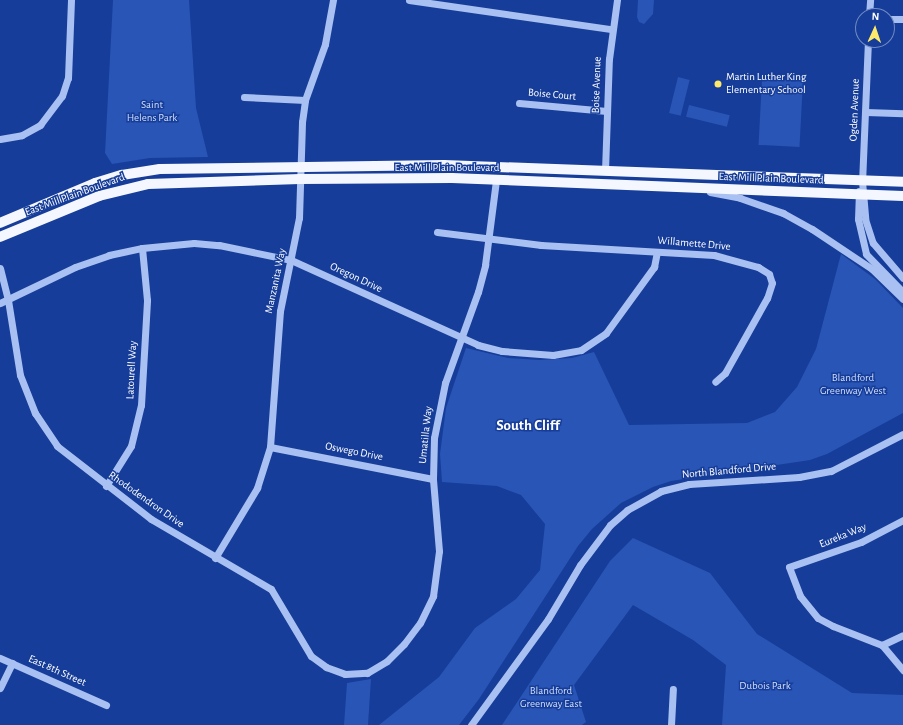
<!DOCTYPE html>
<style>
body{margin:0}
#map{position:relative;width:903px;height:725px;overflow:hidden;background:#163d99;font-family:"Alegreya Sans",sans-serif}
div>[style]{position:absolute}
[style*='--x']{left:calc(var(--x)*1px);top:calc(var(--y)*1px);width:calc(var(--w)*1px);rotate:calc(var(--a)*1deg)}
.green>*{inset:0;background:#2955b6;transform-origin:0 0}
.minor>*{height:7px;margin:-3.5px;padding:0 3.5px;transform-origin:3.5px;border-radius:3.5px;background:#a9c0f2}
.major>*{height:10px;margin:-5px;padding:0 5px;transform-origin:5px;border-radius:5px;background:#f4f7ff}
.dots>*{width:11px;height:11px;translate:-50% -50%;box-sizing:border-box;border:2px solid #163d99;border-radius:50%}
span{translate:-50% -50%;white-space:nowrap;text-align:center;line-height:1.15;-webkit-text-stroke:3px #163d99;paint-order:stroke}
.poi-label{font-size:11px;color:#fff}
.left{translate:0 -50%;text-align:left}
.street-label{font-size:11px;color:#fff}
.park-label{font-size:11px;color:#d1dffc}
.district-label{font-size:15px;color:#fff;font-weight:700}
.north{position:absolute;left:855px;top:8px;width:40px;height:40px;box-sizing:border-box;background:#163d99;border:1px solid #738bc2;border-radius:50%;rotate:3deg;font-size:11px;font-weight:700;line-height:16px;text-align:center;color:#fff}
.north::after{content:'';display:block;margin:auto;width:14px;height:18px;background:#ffe96a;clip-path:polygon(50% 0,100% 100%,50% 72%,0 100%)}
</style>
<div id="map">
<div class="green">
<i style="clip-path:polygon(113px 0,189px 0,196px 108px,208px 157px,150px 158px,112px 164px,105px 153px)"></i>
<i style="clip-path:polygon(638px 0,654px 0,653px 14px,644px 24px,639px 22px,637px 17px)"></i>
<i style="left:678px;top:77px;width:12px;height:37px;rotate:14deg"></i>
<i style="left:762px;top:79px;width:41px;height:66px;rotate:3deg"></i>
<i style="left:689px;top:105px;width:42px;height:12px;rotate:14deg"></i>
<i style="clip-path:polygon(841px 254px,875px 279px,903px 308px,903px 413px,827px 454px,810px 460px,671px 481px,653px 487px,621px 503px,592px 529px,578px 546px,479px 699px,459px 725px,379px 725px,439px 677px,475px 628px,516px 599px,540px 570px,545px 524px,521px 495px,497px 486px,442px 482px,440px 454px,446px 408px,466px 348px,508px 358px,539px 360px,572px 358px,594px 352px,629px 425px,747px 423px,775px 412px,797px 387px,816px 349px)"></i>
<i style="clip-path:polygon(633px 538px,710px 573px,757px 634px,852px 693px,903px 695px,903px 725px,722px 725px,726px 665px,693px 640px,633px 605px,574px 685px,586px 722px,582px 725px,502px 725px,610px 561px)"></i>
<i style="clip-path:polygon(371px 679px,368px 725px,344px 725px,347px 683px)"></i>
</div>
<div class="minor">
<i style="--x:409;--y:0;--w:204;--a:8.2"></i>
<i style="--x:869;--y:16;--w:16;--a:-86"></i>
<i style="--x:887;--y:19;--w:16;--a:0"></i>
<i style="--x:868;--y:40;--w:141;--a:92.4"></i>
<i style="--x:862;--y:181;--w:38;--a:85"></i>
<i style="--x:865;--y:219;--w:25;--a:72"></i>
<i style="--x:873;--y:243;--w:46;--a:49.4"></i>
<i style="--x:244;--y:97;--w:61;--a:2.8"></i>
<i style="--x:519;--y:103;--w:88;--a:5.2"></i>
<i style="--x:866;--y:112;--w:37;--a:2"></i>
<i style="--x:0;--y:139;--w:22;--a:-10"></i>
<i style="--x:22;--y:135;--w:21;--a:-29"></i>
<i style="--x:40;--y:125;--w:36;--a:-53"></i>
<i style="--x:62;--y:96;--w:19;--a:-72"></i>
<i style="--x:68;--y:78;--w:78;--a:-87.8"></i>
<i style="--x:605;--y:171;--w:112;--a:-88"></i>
<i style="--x:609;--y:59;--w:60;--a:-82.3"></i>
<i style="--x:859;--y:191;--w:28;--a:92"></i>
<i style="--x:858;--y:219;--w:36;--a:77"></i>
<i style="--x:866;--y:254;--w:53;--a:45.8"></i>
<i style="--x:710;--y:192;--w:31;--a:11"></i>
<i style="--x:740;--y:198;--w:46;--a:19.2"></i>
<i style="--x:783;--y:213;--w:33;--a:29"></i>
<i style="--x:812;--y:229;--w:72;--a:33.7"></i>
<i style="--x:872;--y:269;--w:43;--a:44.1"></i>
<i style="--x:437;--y:232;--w:105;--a:7.1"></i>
<i style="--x:541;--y:245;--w:173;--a:3.3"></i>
<i style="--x:714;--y:255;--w:46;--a:15.3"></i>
<i style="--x:758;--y:267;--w:13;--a:32"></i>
<i style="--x:769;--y:274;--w:9;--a:72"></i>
<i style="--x:772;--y:283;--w:16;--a:108"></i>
<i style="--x:767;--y:298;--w:86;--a:119.2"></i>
<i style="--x:725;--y:373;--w:13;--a:138"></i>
<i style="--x:0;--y:268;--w:33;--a:76"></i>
<i style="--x:8;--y:300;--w:76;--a:80.9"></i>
<i style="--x:20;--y:375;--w:41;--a:68.5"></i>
<i style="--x:35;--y:413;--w:40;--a:56"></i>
<i style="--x:57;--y:446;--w:119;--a:37.8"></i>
<i style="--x:151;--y:519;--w:139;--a:30.3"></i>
<i style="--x:271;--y:589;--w:78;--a:59.2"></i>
<i style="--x:311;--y:656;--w:19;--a:36"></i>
<i style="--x:326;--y:667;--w:20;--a:20"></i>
<i style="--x:345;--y:674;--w:22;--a:-3"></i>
<i style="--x:367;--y:673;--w:23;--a:-31"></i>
<i style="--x:387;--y:661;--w:24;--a:-45"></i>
<i style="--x:404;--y:644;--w:26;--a:-53"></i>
<i style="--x:420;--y:623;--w:30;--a:-64"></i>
<i style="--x:433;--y:596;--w:45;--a:-82.4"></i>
<i style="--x:439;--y:551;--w:72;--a:-94.8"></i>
<i style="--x:433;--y:479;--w:41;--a:-88.6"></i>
<i style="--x:434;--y:438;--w:56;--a:-78.7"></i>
<i style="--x:445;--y:383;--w:97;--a:-70.1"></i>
<i style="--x:478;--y:292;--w:28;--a:-75"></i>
<i style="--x:485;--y:265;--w:86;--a:-82.6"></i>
<i style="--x:0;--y:303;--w:83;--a:-25.6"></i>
<i style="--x:75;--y:267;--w:36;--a:-19"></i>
<i style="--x:109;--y:255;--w:34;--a:-12"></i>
<i style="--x:142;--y:248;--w:52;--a:-5.5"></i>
<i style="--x:194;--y:243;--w:25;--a:5"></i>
<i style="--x:219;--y:245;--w:74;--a:11.8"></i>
<i style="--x:291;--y:260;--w:205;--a:24.4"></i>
<i style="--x:478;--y:345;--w:25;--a:14"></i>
<i style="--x:502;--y:351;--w:51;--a:4.5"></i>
<i style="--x:553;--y:355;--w:28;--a:-10"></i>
<i style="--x:581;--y:350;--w:30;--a:-34"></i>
<i style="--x:606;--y:333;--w:82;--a:-54"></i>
<i style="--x:654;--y:267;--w:15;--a:-79"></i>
<i style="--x:270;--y:447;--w:166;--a:11.1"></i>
<i style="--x:106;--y:486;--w:47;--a:-58"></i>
<i style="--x:131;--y:446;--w:42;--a:-76.3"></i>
<i style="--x:141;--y:405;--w:105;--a:-86.7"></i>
<i style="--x:147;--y:300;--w:52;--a:-95.5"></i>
<i style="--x:903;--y:520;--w:47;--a:152.4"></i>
<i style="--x:861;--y:542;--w:76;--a:160.9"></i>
<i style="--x:789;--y:567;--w:31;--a:69"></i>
<i style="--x:800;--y:596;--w:28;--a:51"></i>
<i style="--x:818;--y:618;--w:17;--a:28"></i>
<i style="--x:833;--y:626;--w:53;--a:21.2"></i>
<i style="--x:882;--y:645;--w:33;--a:50"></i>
<i style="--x:215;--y:558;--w:82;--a:-59"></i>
<i style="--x:257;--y:488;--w:43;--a:-72.4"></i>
<i style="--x:270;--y:447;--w:136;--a:-85.8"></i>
<i style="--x:280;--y:311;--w:95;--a:-78.5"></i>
<i style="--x:299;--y:218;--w:96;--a:-88.2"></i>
<i style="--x:302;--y:122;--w:22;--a:-82"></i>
<i style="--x:305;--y:100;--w:59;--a:-70.3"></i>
<i style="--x:325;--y:44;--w:45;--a:-79.7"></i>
<i style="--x:882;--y:645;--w:23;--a:-25"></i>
<i style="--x:0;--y:658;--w:116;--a:23.9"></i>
<i style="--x:0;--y:688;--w:28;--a:-64"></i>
<i style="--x:471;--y:725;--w:131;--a:-54"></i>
<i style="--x:548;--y:619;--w:63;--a:-59.3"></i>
<i style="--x:580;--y:565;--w:50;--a:-53.1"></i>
<i style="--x:610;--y:525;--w:23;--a:-41"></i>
<i style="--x:627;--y:510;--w:39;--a:-29"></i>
<i style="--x:661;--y:491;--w:29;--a:-14"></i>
<i style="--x:689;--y:484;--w:110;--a:-3.6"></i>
<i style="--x:799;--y:477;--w:33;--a:-11"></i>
<i style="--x:831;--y:471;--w:81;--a:-27.2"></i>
<i style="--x:671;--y:725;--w:36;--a:-87"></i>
</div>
<div class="major">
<i style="--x:0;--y:223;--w:103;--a:-22.8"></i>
<i style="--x:95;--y:183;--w:28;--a:-17"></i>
<i style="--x:122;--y:175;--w:38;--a:-9"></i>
<i style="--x:160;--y:169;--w:284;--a:-0.8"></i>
<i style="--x:444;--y:165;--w:459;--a:2.1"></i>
<i style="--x:0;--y:237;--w:107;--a:-22.5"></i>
<i style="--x:99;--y:196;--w:50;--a:-13.8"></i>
<i style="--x:148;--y:184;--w:152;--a:-1.9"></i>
<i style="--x:300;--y:179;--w:152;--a:-0.4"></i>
<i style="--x:452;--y:178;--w:451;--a:2.3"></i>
</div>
<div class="dots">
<i style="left:718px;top:84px;background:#ffe96a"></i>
</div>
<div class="poi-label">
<span class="left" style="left:726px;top:84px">Martin Luther King<br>Elementary School</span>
</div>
<div class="street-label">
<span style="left:597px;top:85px;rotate:-88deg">Boise Avenue</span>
<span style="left:552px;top:95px;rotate:5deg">Boise Court</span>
<span style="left:855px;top:110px;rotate:-88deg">Ogden Avenue</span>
<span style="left:447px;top:168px">East Mill Plain Boulevard</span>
<span style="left:771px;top:179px;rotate:2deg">East Mill Plain Boulevard</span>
<span style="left:75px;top:195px;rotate:-20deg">East Mill Plain Boulevard</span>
<span style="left:694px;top:244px;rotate:5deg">Willamette Drive</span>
<span style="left:356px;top:278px;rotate:25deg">Oregon Drive</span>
<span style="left:276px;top:281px;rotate:-78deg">Manzanita Way</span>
<span style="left:132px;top:370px;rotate:-87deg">Latourell Way</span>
<span style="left:426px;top:435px;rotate:-84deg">Umatilla Way</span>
<span style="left:354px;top:452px;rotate:11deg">Oswego Drive</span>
<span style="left:729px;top:471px;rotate:-5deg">North Blandford Drive</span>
<span style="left:146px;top:500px;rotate:35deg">Rhododendron Drive</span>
<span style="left:843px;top:536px;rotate:-22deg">Eureka Way</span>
<span style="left:57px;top:671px;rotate:24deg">East 8th Street</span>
</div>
<div class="park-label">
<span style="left:152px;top:112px">Saint<br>Helens Park</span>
<span style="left:853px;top:385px">Blandford<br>Greenway West</span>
<span style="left:765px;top:686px">Dubois Park</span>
<span style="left:551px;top:698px">Blandford<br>Greenway East</span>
</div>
<div class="district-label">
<span style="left:528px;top:426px">South Cliff</span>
</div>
<div class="north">N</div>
</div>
